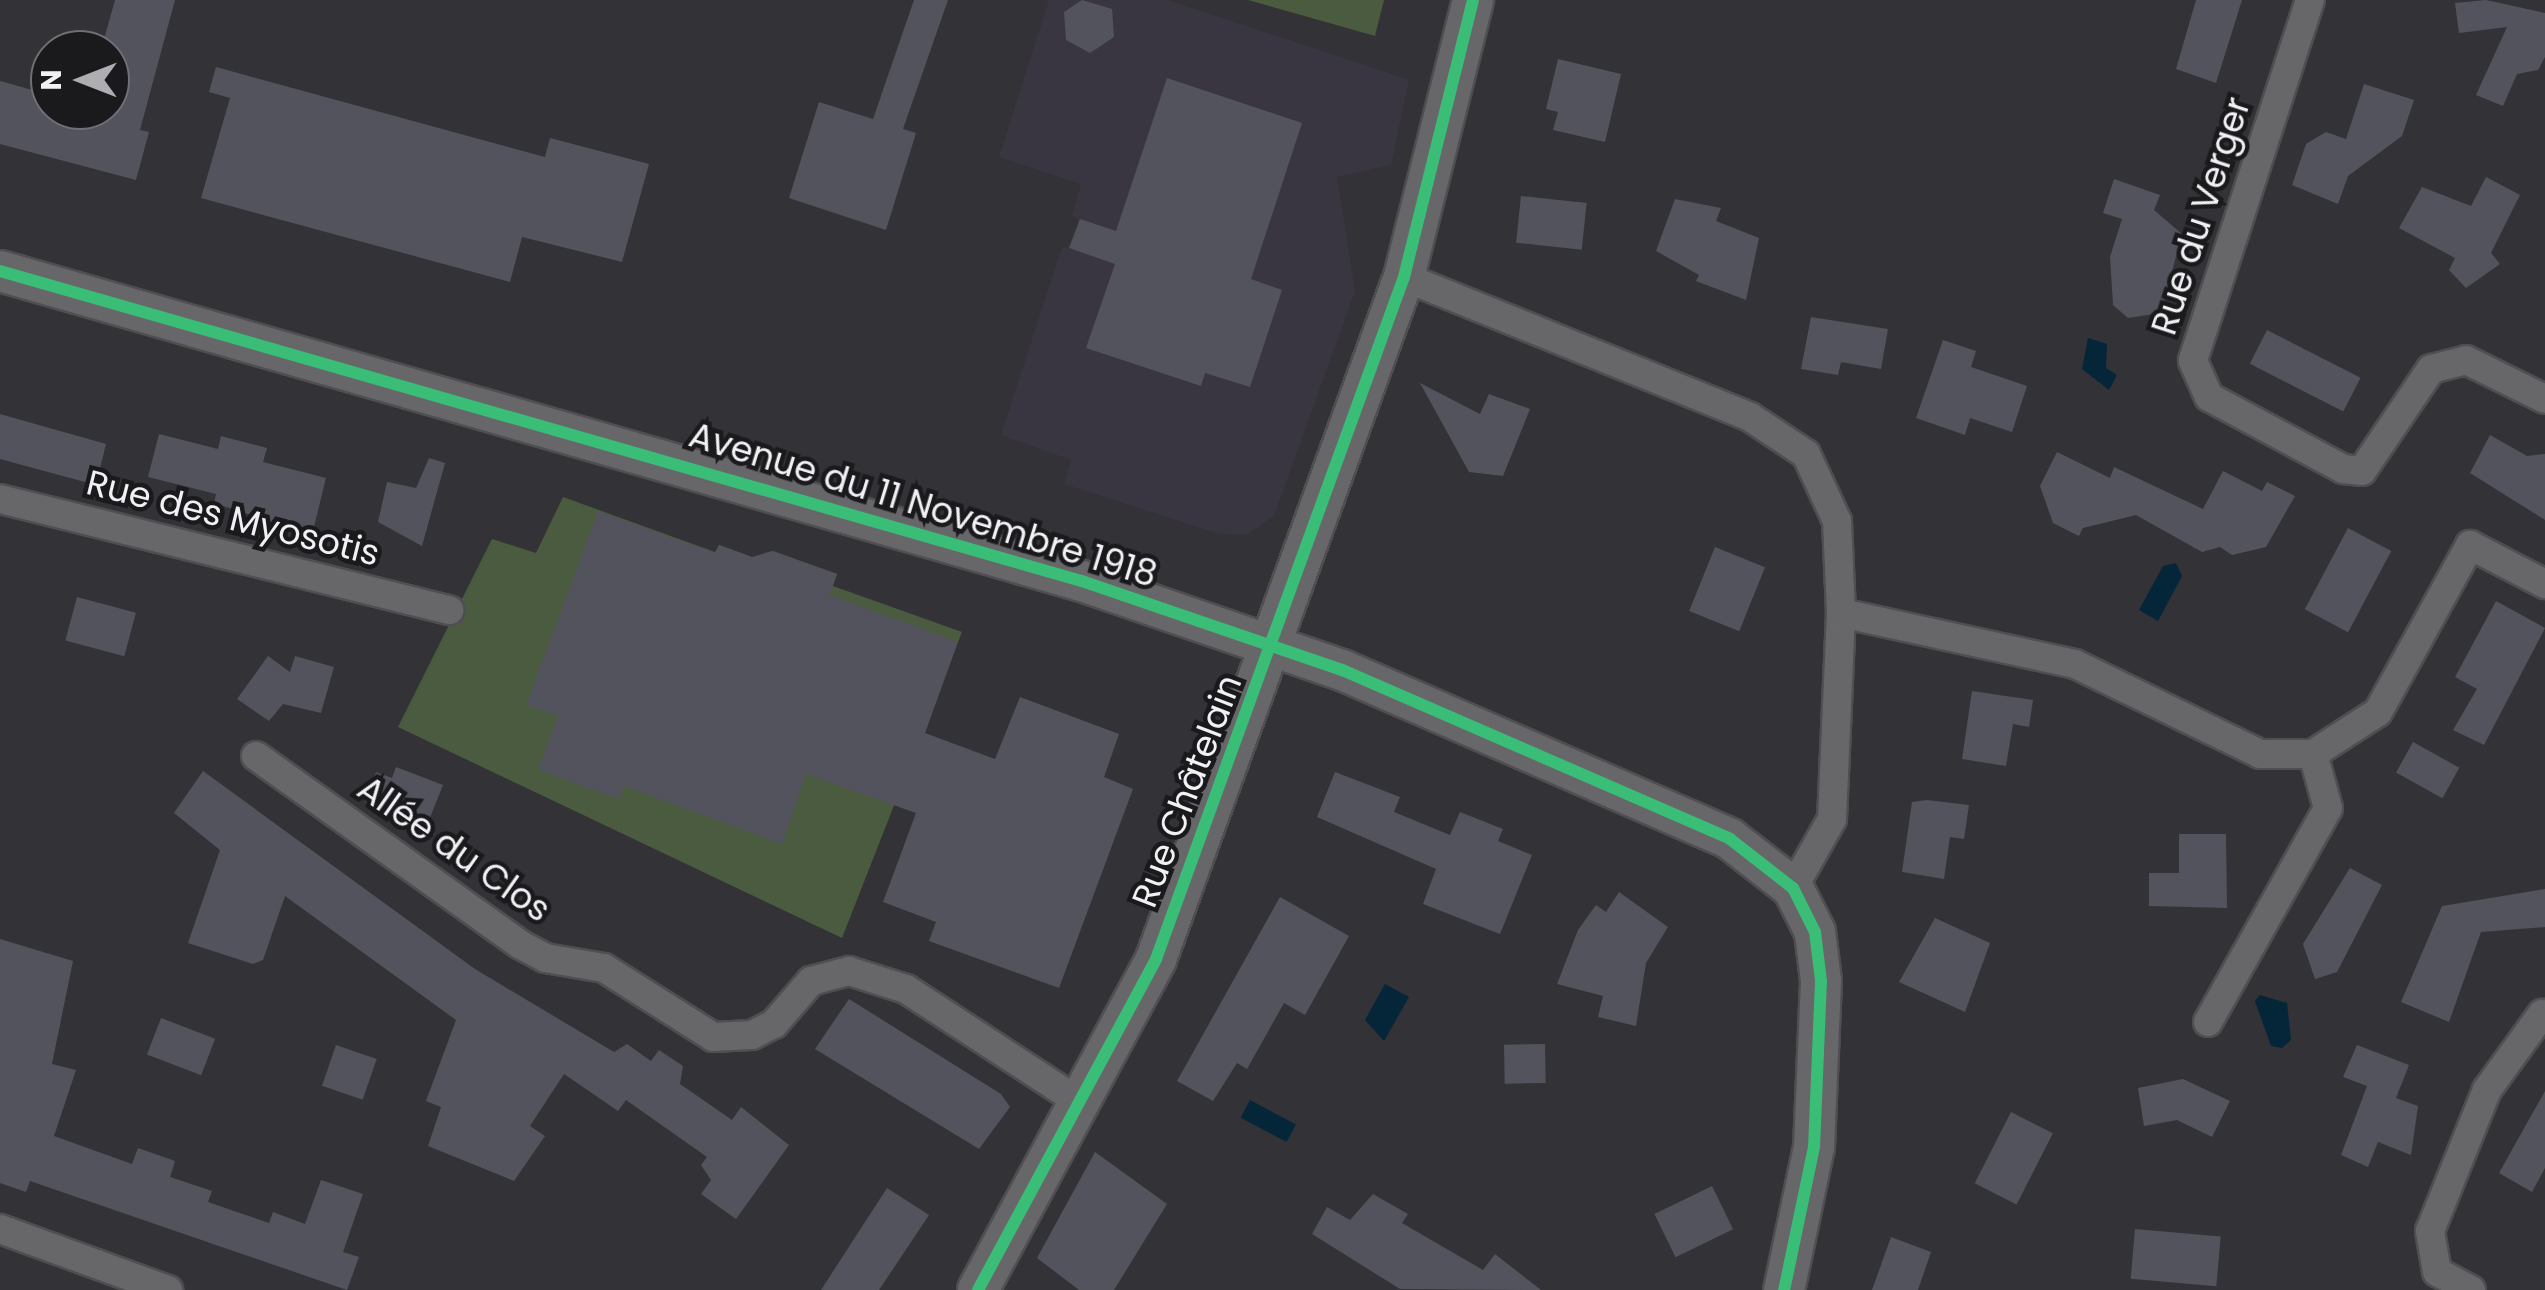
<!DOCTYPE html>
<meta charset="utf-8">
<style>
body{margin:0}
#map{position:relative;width:2545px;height:1290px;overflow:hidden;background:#333236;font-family:Poppins,sans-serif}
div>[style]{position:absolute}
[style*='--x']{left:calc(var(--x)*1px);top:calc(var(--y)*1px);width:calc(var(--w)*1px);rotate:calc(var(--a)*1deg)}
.built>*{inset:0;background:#393642}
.green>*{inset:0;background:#4a5b40}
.water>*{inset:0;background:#052539;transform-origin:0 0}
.building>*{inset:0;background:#53535d;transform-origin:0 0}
.roads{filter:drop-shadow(2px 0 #4f4e51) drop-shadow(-2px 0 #4f4e51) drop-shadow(0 2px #4f4e51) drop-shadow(0 -2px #4f4e51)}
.street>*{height:28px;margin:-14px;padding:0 14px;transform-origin:14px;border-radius:14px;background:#676669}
.secondary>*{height:40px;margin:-20px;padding:0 20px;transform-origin:20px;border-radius:20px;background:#676669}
.cycleway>*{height:12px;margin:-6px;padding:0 6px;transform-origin:6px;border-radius:6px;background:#3abd76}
span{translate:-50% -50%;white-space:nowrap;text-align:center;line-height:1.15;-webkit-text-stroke:9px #1a191c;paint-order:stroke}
.street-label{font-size:35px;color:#f1f0f5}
.north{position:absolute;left:30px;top:30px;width:100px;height:100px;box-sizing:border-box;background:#1a191c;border:2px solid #706f73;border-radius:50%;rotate:270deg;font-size:28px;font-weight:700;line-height:40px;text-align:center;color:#f1f0f5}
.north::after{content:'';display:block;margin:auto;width:35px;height:45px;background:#aeaeb2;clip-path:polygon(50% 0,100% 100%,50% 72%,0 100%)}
</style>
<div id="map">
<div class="built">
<i style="clip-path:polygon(1049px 0,1168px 0,1409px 80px,1391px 165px,1337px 177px,1355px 291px,1274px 516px,1246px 535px,1220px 534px,1064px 484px,1071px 460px,1001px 435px,1062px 247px,1069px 248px,1079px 219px,1072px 216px,1081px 184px,999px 157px)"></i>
</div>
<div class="green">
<i style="clip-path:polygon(1248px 0,1384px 0,1375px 36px)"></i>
<i style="clip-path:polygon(563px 497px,715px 552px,719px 545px,760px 560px,766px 571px,773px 551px,837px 574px,833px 586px,962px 632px,842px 938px,398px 727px,492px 539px,536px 553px)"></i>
</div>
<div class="water">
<i style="clip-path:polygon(2088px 338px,2107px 344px,2106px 368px,2117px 375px,2109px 390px,2082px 369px)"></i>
<i style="clip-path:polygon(2176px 563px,2182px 576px,2158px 621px,2139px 610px,2163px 566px)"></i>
<i style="clip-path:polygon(1385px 984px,1409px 997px,1384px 1041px,1365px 1020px)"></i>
<i style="clip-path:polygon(2260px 995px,2287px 1003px,2291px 1040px,2282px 1048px,2271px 1046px,2255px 1001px)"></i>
<i style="left:1250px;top:1100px;width:52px;height:20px;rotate:28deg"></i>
</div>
<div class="building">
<i style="clip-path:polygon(115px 0,175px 0,140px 130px,149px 132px,136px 180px,0 144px,0 81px,50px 95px,50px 110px,110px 110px,110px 50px,101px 50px)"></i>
<i style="clip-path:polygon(914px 0,948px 0,903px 129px,916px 133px,886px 230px,789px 198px,819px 102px,873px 119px)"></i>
<i style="clip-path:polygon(1082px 0,1112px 9px,1114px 37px,1090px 53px,1066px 40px,1064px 12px)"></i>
<i style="clip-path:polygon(2196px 0,2242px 0,2216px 83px,2176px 69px)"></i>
<i style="clip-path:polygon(2486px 0,2545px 13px,2545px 57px,2538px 70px,2517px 74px,2503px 106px,2476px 95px,2507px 27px,2459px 33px,2455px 3px)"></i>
<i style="clip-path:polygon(1558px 59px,1621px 74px,1605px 142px,1553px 130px,1558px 112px,1546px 109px)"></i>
<i style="clip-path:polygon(216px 67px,545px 157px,550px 138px,649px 164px,622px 262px,522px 237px,510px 282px,201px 198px,230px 98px,209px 92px)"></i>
<i style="clip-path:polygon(1167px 78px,1302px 123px,1251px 279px,1282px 290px,1250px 387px,1205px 373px,1201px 386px,1086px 348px,1115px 264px,1069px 248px,1080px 219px,1116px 231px)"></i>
<i style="clip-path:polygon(2364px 84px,2414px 100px,2402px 136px,2348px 176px,2338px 204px,2292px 185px,2306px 144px,2326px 132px,2346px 139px)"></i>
<i style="clip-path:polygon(2486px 177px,2520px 195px,2491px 253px,2500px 264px,2466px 288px,2449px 270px,2455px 258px,2399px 228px,2422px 187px,2471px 206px)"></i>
<i style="clip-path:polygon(2114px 179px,2160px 195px,2154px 210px,2182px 234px,2161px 313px,2128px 318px,2113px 305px,2110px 257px,2122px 219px,2103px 213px)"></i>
<i style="left:1521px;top:196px;width:66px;height:47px;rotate:6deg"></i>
<i style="clip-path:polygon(1675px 199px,1721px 208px,1716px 221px,1759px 238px,1746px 300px,1696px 281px,1699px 275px,1656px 251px)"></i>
<i style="clip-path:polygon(1811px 317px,1888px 329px,1881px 369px,1841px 362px,1838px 375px,1801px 369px)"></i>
<i style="left:2267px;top:330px;width:105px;height:38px;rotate:27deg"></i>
<i style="clip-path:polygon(1943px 340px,1976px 351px,1971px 367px,2027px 386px,2012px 432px,1970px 418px,1965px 435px,1916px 418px)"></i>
<i style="clip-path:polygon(1420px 383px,1480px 414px,1489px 394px,1530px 409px,1503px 476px,1469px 472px)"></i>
<i style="clip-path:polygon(0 414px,106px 444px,96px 485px,0 459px)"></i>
<i style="clip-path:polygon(159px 434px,218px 449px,221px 436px,267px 448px,263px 462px,326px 478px,312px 535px,214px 503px,216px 494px,148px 477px)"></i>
<i style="clip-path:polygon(2490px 435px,2527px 456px,2545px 454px,2545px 520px,2470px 473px)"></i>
<i style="clip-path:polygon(2057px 452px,2110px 478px,2114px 467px,2203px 509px,2223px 471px,2262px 491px,2267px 482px,2295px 496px,2266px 547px,2232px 555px,2220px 547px,2202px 552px,2136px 515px,2083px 528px,2079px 536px,2053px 523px,2040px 486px)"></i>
<i style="clip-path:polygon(429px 458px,445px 463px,422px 546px,378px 522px,387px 482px,416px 488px)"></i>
<i style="clip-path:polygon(598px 511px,715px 553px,719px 545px,752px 557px,772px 551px,837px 574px,829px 595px,958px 642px,925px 733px,995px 759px,1020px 697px,1119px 734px,1104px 777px,1133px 789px,1059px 988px,929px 941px,936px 922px,883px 902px,916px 813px,806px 774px,782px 844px,624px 786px,619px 799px,538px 770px,558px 716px,526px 705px)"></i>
<i style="left:2348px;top:528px;width:49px;height:92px;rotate:28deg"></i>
<i style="left:1715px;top:547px;width:54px;height:69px;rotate:22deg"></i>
<i style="left:77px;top:597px;width:61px;height:45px;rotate:15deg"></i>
<i style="clip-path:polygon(2496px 601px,2545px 628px,2484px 745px,2453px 730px,2477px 689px,2455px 677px)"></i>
<i style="clip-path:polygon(268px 656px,290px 672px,295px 656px,334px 667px,321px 713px,283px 704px,269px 721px,237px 699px)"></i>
<i style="clip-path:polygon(1972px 691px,2033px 700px,2029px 727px,2013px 724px,2006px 766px,1962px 759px)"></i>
<i style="left:2413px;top:742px;width:53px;height:35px;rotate:29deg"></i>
<i style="clip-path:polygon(396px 767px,443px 785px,425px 830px,365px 802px,376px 772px,392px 778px)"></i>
<i style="clip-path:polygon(203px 771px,475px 969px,614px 1052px,627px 1044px,651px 1061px,659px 1050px,683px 1066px,680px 1084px,732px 1120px,741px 1107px,789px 1145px,736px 1219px,701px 1194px,711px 1180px,701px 1165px,707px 1157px,626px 1100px,618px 1111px,564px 1074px,530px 1126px,545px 1136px,514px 1181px,428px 1146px,441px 1107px,426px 1101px,456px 1020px,285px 896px,263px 960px,253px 964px,188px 943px,220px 850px,174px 813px)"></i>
<i style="clip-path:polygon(1335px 772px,1400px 797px,1394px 812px,1450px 835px,1460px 812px,1503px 829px,1498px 841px,1532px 855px,1500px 934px,1423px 904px,1436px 869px,1317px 817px)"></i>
<i style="clip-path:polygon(1927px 800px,1969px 805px,1964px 839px,1950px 837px,1944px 879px,1902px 872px,1912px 802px)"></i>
<i style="clip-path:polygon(2179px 834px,2226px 834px,2227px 908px,2149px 906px,2149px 873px,2179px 873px)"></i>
<i style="clip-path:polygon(2350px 868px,2382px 885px,2337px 972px,2315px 979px,2303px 944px)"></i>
<i style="clip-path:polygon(2545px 889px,2545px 927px,2481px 932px,2449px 1022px,2401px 1002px,2442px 906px)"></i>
<i style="clip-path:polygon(1619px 892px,1668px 927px,1646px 963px,1636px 1026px,1598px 1017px,1603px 996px,1557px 984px,1578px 930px,1596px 905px,1606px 912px)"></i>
<i style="clip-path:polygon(1280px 897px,1349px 936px,1305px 1015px,1284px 1003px,1247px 1069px,1237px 1063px,1213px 1101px,1177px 1081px)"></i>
<i style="clip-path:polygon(1935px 918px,1990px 943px,1965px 1012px,1899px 982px)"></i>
<i style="clip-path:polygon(0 939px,73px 961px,52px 1064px,76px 1070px,54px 1136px,132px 1164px,138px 1148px,175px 1161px,170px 1177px,212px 1191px,208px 1202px,269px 1223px,273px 1212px,305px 1224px,321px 1180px,363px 1194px,343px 1252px,359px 1257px,347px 1290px,30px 1181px,26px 1192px,0 1183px)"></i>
<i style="clip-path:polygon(849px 999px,1001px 1094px,1010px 1107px,979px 1149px,815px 1049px)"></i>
<i style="left:161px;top:1018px;width:58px;height:39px;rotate:21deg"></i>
<i style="left:1545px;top:1044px;width:39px;height:41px;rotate:89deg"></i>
<i style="left:336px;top:1045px;width:43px;height:43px;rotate:19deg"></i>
<i style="clip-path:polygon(2357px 1045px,2409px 1065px,2396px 1098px,2418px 1106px,2411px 1155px,2378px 1142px,2368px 1167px,2341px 1155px,2367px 1086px,2343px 1077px)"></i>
<i style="clip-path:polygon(2183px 1079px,2230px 1101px,2212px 1137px,2177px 1120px,2144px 1126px,2138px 1088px)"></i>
<i style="clip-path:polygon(2545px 1091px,2545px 1168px,2532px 1192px,2499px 1173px)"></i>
<i style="left:2011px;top:1112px;width:47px;height:80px;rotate:27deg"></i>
<i style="clip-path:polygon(1095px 1152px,1167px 1204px,1114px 1290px,1079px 1290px,1037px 1258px)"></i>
<i style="left:1712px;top:1186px;width:48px;height:64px;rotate:64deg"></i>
<i style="clip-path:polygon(887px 1188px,929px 1215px,879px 1290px,821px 1290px)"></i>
<i style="clip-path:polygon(1373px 1194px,1408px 1214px,1402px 1223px,1483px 1270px,1495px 1254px,1541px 1290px,1400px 1289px,1312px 1234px,1327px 1207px,1350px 1220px)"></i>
<i style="left:2135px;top:1229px;width:86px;height:50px;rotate:5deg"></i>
<i style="clip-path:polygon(1891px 1237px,1931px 1252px,1918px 1290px,1872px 1290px)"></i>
</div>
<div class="roads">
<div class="street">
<i style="--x:2310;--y:0;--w:379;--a:108"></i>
<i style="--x:2193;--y:361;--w:39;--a:66"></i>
<i style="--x:2209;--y:397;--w:152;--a:28.2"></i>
<i style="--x:2343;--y:469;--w:19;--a:6"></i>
<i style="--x:2362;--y:471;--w:123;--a:-55.9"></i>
<i style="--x:2431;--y:369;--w:36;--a:-14"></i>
<i style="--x:2466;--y:360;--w:88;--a:26.3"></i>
<i style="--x:1404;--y:277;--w:373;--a:22"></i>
<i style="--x:1750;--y:417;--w:67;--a:33.5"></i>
<i style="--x:1806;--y:454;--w:74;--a:65.2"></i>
<i style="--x:1837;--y:521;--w:92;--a:87.5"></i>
<i style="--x:1841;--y:613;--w:206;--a:92.5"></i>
<i style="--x:1832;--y:819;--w:79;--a:119.5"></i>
<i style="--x:0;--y:499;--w:463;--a:13.9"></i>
<i style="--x:1841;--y:613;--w:239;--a:12.3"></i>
<i style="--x:2075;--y:664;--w:206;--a:25.9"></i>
<i style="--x:2260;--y:754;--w:53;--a:0"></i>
<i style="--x:2313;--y:754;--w:77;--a:-32.9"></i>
<i style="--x:2378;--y:712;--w:191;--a:-61.1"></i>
<i style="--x:2470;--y:545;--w:85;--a:27.5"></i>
<i style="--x:256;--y:756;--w:325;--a:35.5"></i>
<i style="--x:521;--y:945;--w:27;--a:28"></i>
<i style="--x:545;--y:958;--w:60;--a:9.6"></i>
<i style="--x:604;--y:968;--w:129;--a:32.3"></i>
<i style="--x:713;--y:1037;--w:39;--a:-3"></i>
<i style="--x:752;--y:1035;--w:25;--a:-27"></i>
<i style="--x:774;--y:1024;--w:57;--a:-49.3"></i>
<i style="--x:811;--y:981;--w:39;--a:-15"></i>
<i style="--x:849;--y:971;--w:60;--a:17.5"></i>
<i style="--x:906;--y:989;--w:209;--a:33.1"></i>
<i style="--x:2208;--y:1022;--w:245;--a:-60.7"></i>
<i style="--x:2328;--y:808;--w:56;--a:-105.5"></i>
<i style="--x:0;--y:1229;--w:179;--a:20"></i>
<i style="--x:2471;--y:1290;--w:38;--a:-152"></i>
<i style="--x:2437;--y:1272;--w:42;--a:-99.7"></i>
<i style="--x:2430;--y:1231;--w:152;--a:-68"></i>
<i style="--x:2487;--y:1090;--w:94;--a:-54.1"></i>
</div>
<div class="secondary">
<i style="--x:0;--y:271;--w:1126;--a:15.99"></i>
<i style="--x:1082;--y:581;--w:275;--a:18.9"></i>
<i style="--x:1342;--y:670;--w:423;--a:23.5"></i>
<i style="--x:1730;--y:839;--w:80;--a:37.9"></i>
<i style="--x:1793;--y:888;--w:49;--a:63.4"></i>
<i style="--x:1815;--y:932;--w:49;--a:83"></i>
<i style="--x:1821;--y:981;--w:166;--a:92.4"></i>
<i style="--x:1814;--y:1147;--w:146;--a:101.8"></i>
<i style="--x:978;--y:1290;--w:376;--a:-61.7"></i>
<i style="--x:1156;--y:959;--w:726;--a:-70.02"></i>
<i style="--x:1404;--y:277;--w:285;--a:-76"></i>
</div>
</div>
<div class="cycleway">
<i style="--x:0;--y:271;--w:1126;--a:15.99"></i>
<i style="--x:1082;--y:581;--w:275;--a:18.9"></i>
<i style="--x:1342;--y:670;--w:423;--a:23.5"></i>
<i style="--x:1730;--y:839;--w:80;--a:37.9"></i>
<i style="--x:1793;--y:888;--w:49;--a:63.4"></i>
<i style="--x:1815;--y:932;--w:49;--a:83"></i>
<i style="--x:1821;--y:981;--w:166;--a:92.4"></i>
<i style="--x:1814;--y:1147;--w:146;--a:101.8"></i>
<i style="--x:978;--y:1290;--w:376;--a:-61.7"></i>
<i style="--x:1156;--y:959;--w:726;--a:-70.02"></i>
<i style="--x:1404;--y:277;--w:285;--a:-76"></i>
</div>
<div class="street-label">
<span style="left:2201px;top:216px;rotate:-72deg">Rue du Verger</span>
<span style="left:923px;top:505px;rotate:17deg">Avenue du 11 Novembre 1918</span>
<span style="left:233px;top:518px;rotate:14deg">Rue des Myosotis</span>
<span style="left:1187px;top:791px;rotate:-69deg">Rue Châtelain</span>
<span style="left:454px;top:849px;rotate:35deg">Allée du Clos</span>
</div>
<div class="north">N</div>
</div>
